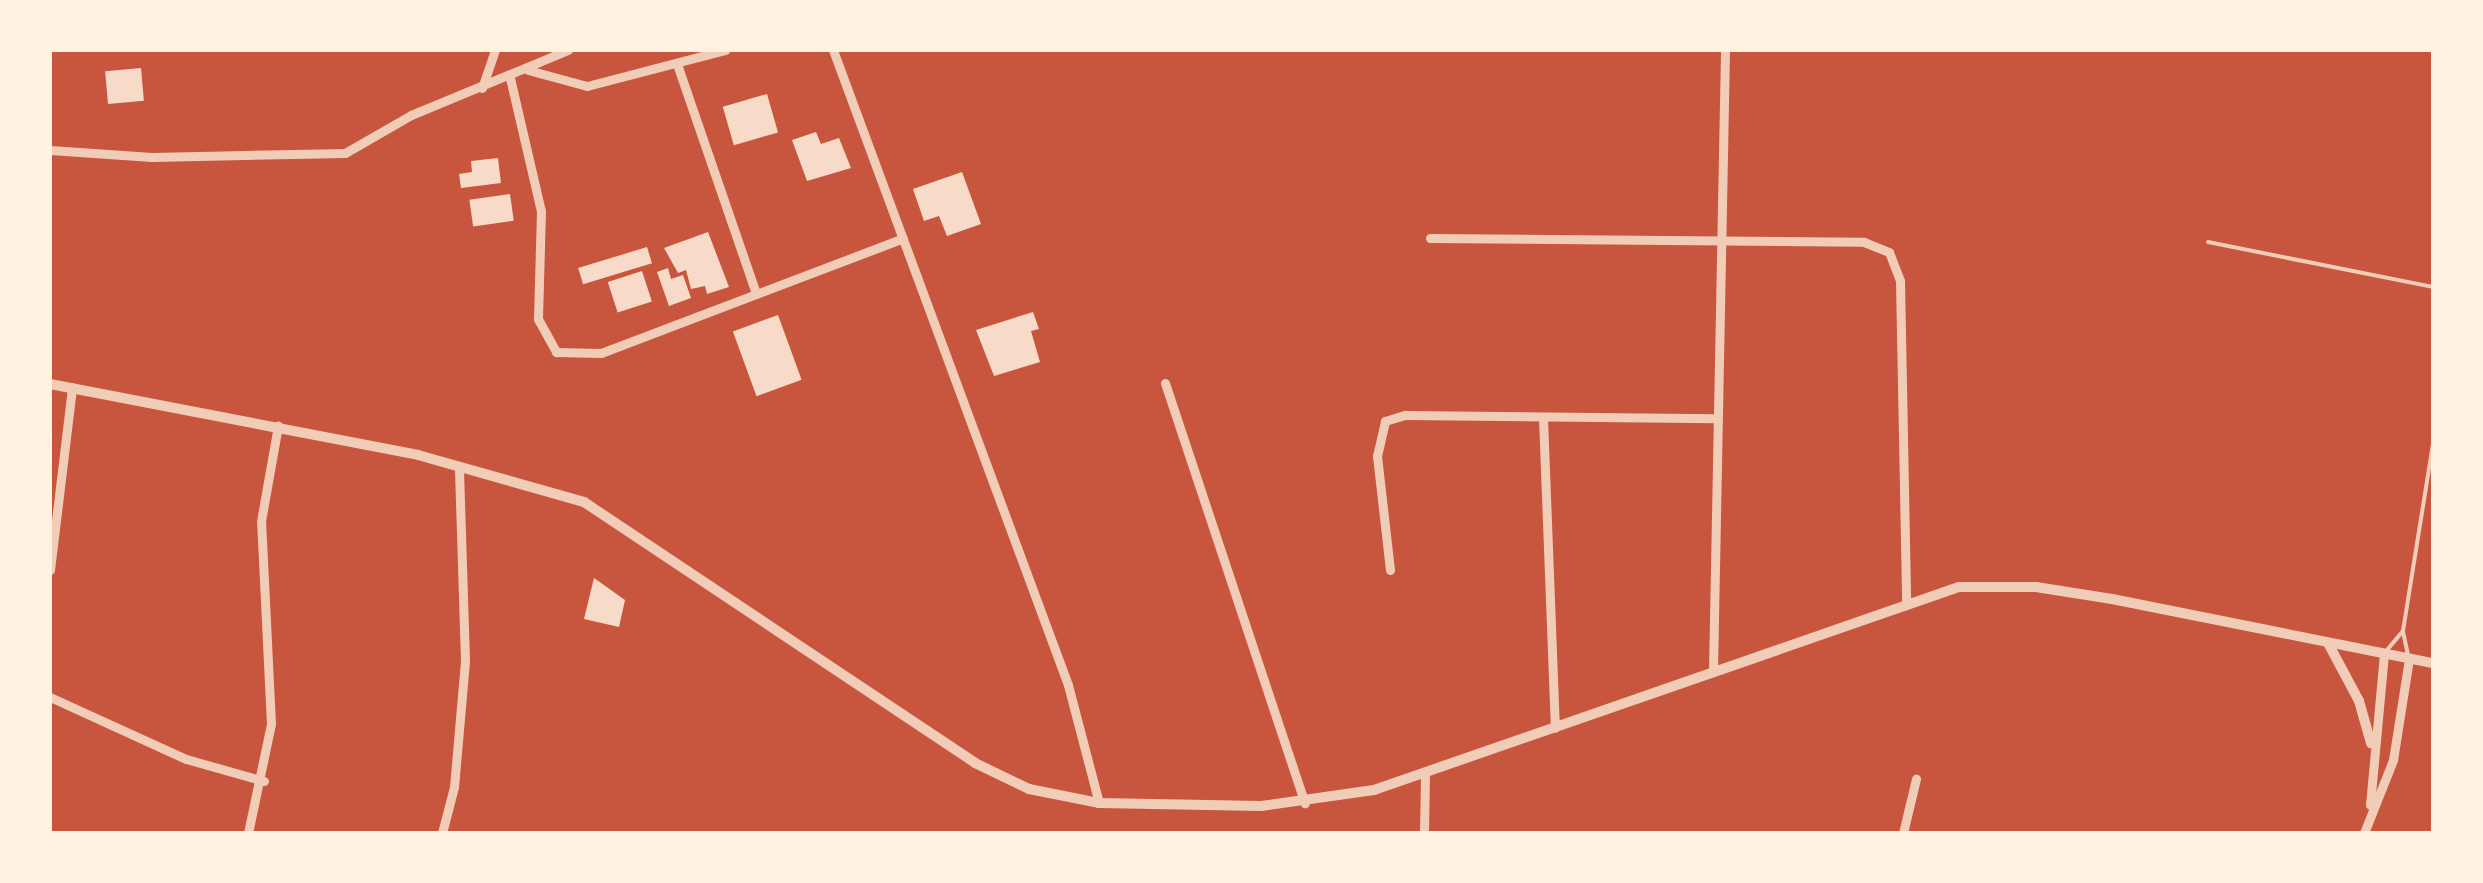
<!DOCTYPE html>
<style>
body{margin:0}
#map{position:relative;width:2483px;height:883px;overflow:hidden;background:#c8553d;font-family:Raleway,sans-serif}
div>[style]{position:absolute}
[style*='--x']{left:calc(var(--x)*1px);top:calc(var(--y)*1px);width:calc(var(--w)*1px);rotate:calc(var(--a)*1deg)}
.building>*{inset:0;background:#f7dbc8;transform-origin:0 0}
.service>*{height:4px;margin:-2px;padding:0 2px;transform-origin:2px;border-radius:2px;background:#f1ccb7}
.minor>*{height:9px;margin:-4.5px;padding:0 4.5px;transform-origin:4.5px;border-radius:4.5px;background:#f1ccb7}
.tertiary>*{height:10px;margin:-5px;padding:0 5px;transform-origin:5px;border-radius:5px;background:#f1ccb7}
span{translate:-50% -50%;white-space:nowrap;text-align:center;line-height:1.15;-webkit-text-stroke:10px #fff3e0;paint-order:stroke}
.frame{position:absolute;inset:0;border:52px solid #fff3e0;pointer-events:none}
</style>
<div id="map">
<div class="building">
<i style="left:141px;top:68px;width:33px;height:36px;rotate:85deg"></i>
<i style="left:767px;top:94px;width:40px;height:46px;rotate:74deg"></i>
<i style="clip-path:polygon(816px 132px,821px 144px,839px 138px,851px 168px,807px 181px,792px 140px)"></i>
<i style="clip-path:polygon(498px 158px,501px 183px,461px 188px,459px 174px,472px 172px,471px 161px)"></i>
<i style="clip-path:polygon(962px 172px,981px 224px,947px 236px,939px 216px,924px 221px,913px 189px)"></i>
<i style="left:510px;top:194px;width:27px;height:41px;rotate:82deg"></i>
<i style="clip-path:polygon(708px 232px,729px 287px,707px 294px,705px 286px,691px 289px,686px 270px,678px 273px,664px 248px)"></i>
<i style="left:647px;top:247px;width:17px;height:72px;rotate:73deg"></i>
<i style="clip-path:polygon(668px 268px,671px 279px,683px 275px,691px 298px,669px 306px,657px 272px)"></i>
<i style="left:642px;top:271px;width:32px;height:36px;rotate:72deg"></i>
<i style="clip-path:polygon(1033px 312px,1039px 329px,1031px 331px,1040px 362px,994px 376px,976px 330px)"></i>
<i style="left:778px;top:315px;width:69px;height:48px;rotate:70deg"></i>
<i style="clip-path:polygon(594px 578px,625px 600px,619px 627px,584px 619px)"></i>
</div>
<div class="service">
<i style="--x:2208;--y:242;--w:229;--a:11.3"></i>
<i style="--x:2387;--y:650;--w:25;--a:-50"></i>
<i style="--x:2408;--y:655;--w:25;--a:-102"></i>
<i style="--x:2403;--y:631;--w:189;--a:-80.9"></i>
</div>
<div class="minor">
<i style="--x:833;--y:50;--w:677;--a:69.69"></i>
<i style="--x:1068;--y:685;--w:122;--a:75.3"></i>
<i style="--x:677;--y:64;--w:243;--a:71"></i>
<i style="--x:528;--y:70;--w:61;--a:15.2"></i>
<i style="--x:587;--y:86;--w:143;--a:-14.6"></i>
<i style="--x:510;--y:78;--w:137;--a:76.9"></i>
<i style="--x:541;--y:211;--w:108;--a:91.6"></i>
<i style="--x:538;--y:319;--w:38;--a:61"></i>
<i style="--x:556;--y:352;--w:45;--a:1.3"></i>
<i style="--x:601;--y:353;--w:323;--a:-20.8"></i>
<i style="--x:482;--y:88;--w:40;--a:-71.1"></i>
<i style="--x:50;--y:150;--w:102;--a:3.9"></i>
<i style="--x:152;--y:157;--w:193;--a:-1.2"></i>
<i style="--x:345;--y:153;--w:76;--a:-29.9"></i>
<i style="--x:411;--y:115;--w:170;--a:-22.5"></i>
<i style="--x:1430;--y:238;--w:434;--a:0.5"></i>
<i style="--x:1864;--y:242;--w:27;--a:22"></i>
<i style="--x:1889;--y:252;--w:31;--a:69"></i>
<i style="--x:1900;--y:281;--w:321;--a:88.9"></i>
<i style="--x:1165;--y:383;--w:443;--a:71.6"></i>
<i style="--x:1543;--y:418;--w:310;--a:87.8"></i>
<i style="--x:50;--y:570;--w:184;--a:-83.1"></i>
<i style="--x:1390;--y:570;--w:115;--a:-96.5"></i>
<i style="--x:1377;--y:456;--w:36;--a:-77"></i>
<i style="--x:1385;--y:421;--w:21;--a:-17"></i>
<i style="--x:1405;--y:415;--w:312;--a:0.6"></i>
<i style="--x:1713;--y:671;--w:621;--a:-88.89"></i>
<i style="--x:50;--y:697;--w:149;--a:24.5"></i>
<i style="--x:186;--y:759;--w:81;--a:15.8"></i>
<i style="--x:2370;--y:805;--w:152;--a:-84.7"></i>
<i style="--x:248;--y:833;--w:111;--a:-78.1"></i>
<i style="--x:271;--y:724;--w:203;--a:-92.8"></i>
<i style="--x:261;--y:521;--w:97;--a:-79.9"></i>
<i style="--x:442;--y:833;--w:48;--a:-75.4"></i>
<i style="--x:454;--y:787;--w:126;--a:-85"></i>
<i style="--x:465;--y:661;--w:195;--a:-91.8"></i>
<i style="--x:1424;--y:833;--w:60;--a:-89"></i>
<i style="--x:1903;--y:833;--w:56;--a:-76.5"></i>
<i style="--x:2364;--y:833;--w:79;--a:-68.3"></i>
<i style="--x:2393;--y:760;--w:102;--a:-81"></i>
</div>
<div class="tertiary">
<i style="--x:50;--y:384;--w:375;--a:10.9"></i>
<i style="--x:418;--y:455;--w:173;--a:15.8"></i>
<i style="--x:584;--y:502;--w:470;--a:33.7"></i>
<i style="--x:975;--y:763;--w:60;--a:25.7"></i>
<i style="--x:1029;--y:789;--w:71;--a:11.3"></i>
<i style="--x:1099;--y:803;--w:162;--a:1.1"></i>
<i style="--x:1261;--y:806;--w:114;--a:-8.1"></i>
<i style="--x:1374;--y:790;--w:619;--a:-19.14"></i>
<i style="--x:1959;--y:587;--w:77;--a:0"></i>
<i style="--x:2036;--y:587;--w:77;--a:9"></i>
<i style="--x:2112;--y:599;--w:327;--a:11.3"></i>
<i style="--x:2328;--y:643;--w:66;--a:61.9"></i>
<i style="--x:2359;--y:701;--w:44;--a:74.1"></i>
</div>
<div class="frame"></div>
</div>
